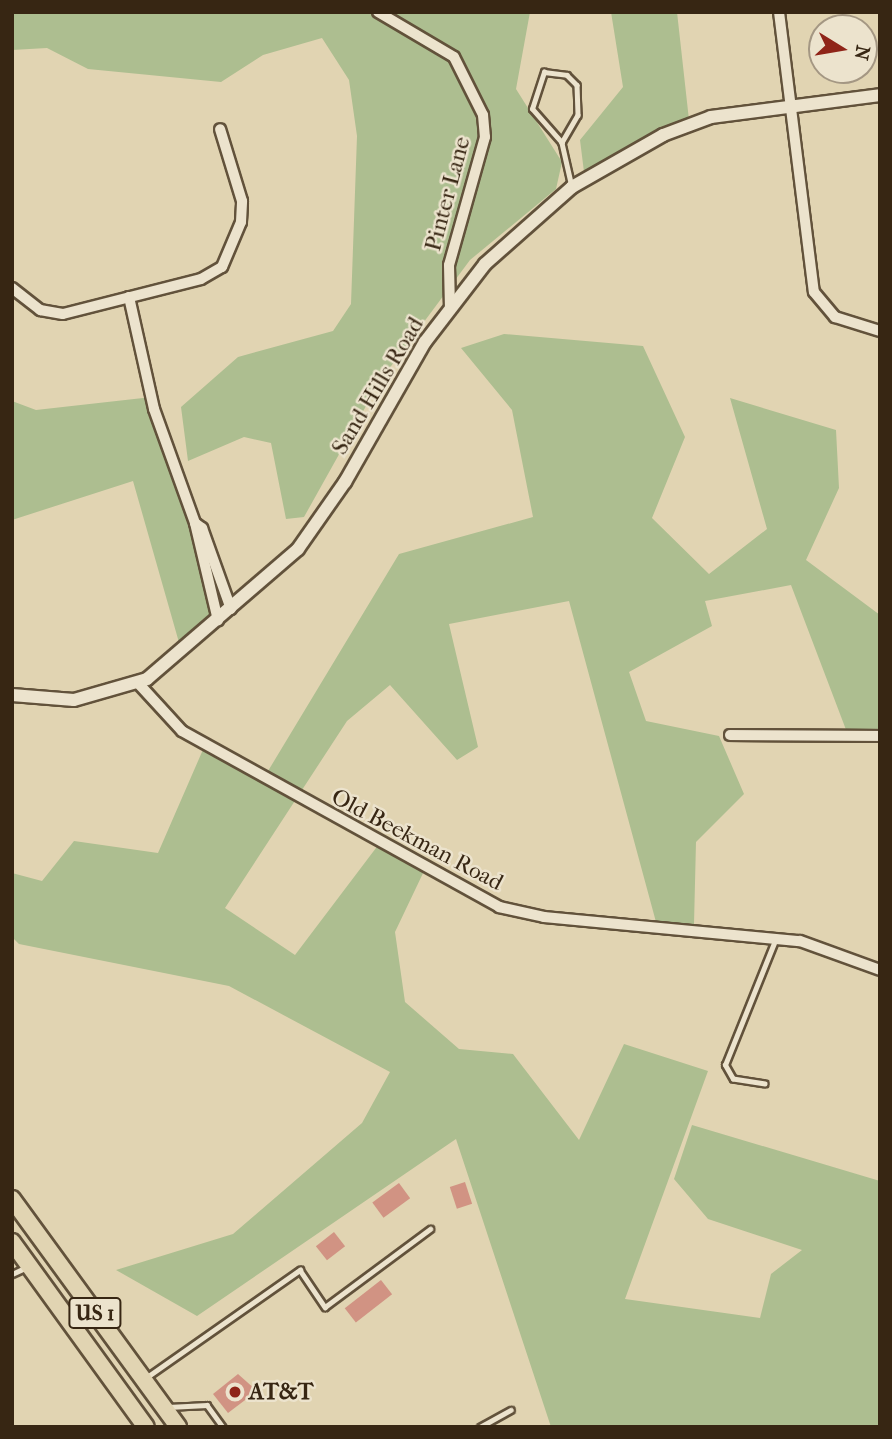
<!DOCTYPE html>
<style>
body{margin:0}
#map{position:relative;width:892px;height:1439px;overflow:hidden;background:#e1d4b2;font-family:"IM FELL French Canon",serif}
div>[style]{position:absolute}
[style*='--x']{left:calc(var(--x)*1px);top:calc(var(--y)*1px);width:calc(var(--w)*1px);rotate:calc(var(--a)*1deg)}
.green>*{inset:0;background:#adbe90}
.building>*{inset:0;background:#d19383;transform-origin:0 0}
.roads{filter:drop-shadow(2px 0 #62523b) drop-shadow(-2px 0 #62523b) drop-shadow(0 2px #62523b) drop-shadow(0 -2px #62523b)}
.service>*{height:4.5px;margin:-2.25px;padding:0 2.25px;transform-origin:2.25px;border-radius:2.25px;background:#ece3cd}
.minor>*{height:10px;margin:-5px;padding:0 5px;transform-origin:5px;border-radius:5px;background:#ece3cd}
.tertiary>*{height:12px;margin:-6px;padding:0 6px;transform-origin:6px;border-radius:6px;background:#ece3cd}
.trunk>*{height:16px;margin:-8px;padding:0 8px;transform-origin:8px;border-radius:8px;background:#e1d4b2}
.dots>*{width:19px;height:19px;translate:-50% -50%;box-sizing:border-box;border:4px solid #ece3cd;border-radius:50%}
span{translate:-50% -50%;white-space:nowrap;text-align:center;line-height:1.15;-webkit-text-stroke:5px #ece3cd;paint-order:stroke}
.shield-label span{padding:2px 5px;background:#ece3cd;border:2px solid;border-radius:5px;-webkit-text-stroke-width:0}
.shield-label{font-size:21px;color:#372613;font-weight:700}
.street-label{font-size:23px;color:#372613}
.poi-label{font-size:23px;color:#372613;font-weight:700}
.left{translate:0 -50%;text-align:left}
.frame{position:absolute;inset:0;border:14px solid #372613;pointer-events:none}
.north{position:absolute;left:808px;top:14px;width:70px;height:70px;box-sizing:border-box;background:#ece3cd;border:2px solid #a49783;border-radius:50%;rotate:101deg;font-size:19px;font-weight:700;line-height:28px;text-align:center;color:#372613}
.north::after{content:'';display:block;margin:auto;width:24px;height:32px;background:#8f2418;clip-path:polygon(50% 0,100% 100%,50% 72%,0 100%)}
</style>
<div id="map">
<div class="green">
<i style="clip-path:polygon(12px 12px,530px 12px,516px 89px,562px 162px,556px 189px,470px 260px,380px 381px,304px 517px,286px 519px,271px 443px,244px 437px,188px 461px,181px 407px,238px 357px,333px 331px,351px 304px,357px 136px,349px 80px,322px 38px,263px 55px,221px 82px,88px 69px,47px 48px,12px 50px)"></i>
<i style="clip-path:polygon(611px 12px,677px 12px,690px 129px,585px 180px,580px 140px,623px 87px)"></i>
<i style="clip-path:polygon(504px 334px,643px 346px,685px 437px,652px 518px,709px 574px,767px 529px,730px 398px,836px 430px,839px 488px,806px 560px,880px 615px,880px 737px,848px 735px,791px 585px,705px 601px,712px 626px,629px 672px,646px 721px,719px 736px,744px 794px,696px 842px,694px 924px,656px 922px,569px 601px,449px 624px,478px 747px,457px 760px,390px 685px,347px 721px,225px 908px,295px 955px,379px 844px,425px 869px,395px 932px,405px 1002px,459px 1049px,513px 1054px,579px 1140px,624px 1044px,708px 1071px,625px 1299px,760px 1318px,771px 1274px,802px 1250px,708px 1219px,674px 1179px,692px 1125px,880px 1181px,880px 1427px,551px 1427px,456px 1139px,197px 1316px,116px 1270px,233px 1234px,362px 1123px,390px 1072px,229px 986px,19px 944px,12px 937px,12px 873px,42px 881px,74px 841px,158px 853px,205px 745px,265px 776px,399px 554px,533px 517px,512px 410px,461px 348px)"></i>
<i style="clip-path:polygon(152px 397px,219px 623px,182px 653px,133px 481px,12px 520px,12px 401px,36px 410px)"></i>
</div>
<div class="building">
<i style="left:465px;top:1182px;width:23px;height:16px;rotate:72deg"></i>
<i style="left:399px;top:1183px;width:19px;height:33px;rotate:54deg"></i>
<i style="left:334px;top:1232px;width:18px;height:23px;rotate:52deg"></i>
<i style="left:381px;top:1280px;width:18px;height:46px;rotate:52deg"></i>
<i style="clip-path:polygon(238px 1374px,257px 1391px,228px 1413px,213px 1394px)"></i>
</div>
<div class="roads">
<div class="service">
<i style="--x:562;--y:143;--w:45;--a:-131.4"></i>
<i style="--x:532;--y:109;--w:39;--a:-72"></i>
<i style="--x:544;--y:72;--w:23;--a:7"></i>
<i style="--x:567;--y:75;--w:14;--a:45"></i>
<i style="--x:577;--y:85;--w:30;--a:88"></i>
<i style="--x:578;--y:115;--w:32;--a:120"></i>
<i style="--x:562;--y:143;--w:45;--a:77.2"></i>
<i style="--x:765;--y:1084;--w:32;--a:-171"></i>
<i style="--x:733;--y:1079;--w:16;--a:-120"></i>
<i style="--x:725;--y:1065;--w:137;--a:-68.1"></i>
<i style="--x:12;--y:1274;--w:17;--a:-25"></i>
<i style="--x:147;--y:1377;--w:187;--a:-35"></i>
<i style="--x:300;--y:1270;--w:45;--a:56"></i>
<i style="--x:325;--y:1307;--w:131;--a:-36.6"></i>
<i style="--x:168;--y:1407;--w:39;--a:-3"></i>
<i style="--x:207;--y:1405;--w:27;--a:54"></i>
<i style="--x:480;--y:1427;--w:35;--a:-29"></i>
</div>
<div class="minor">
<i style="--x:378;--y:12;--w:88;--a:30.6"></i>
<i style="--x:454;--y:57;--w:65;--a:63.4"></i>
<i style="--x:483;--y:115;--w:22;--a:85"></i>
<i style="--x:485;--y:137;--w:133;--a:105.7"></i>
<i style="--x:449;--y:265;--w:45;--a:88.7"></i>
<i style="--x:779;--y:12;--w:282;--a:82.9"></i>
<i style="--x:814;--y:292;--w:33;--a:50"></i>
<i style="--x:835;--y:317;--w:47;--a:17.3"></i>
<i style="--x:12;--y:288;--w:36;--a:38"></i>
<i style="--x:40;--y:310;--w:23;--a:10"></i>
<i style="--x:63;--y:314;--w:142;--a:-14.2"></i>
<i style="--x:201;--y:279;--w:24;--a:-30"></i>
<i style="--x:222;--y:267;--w:49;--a:-67.1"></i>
<i style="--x:241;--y:222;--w:21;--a:-87"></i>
<i style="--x:242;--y:201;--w:75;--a:-107"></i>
<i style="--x:129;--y:297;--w:115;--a:77.4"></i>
<i style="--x:154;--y:409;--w:121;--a:70.2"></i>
<i style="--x:195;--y:523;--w:100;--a:76.7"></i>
<i style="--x:195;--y:523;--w:9;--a:36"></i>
<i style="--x:202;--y:528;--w:86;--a:70.3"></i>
<i style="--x:138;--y:683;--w:65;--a:47.5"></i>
<i style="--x:182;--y:731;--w:363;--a:29"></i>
<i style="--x:499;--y:907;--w:46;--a:12.5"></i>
<i style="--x:544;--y:917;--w:257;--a:5.4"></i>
<i style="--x:800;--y:941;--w:85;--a:19.9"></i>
<i style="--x:730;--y:735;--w:150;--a:0.4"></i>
</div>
<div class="tertiary">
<i style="--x:12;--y:695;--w:62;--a:4.6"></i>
<i style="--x:74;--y:700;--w:76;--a:-16"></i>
<i style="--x:147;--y:679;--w:199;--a:-40.7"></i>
<i style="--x:298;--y:549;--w:82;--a:-55"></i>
<i style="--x:345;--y:482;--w:161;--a:-60.3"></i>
<i style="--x:425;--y:342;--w:98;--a:-52.4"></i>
<i style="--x:485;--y:264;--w:116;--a:-41.5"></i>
<i style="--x:572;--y:187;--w:105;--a:-29.7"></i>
<i style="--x:663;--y:135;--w:51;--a:-20.6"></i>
<i style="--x:711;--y:117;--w:170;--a:-7.4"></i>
</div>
<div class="trunk">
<i style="--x:12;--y:1199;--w:282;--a:53.9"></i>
<i style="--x:12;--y:1242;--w:228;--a:54.1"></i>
</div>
</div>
<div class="dots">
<i style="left:235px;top:1392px;background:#8f2418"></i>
</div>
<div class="shield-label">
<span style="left:95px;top:1313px">US 1</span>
</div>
<div class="street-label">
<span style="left:448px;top:194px;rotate:-75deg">Pinter Lane</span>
<span style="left:378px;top:386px;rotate:-59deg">Sand Hills Road</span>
<span style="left:417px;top:840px;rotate:28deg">Old Beekman Road</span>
</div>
<div class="poi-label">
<span class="left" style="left:249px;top:1392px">AT&amp;T</span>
</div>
<div class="frame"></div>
<div class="north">N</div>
</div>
